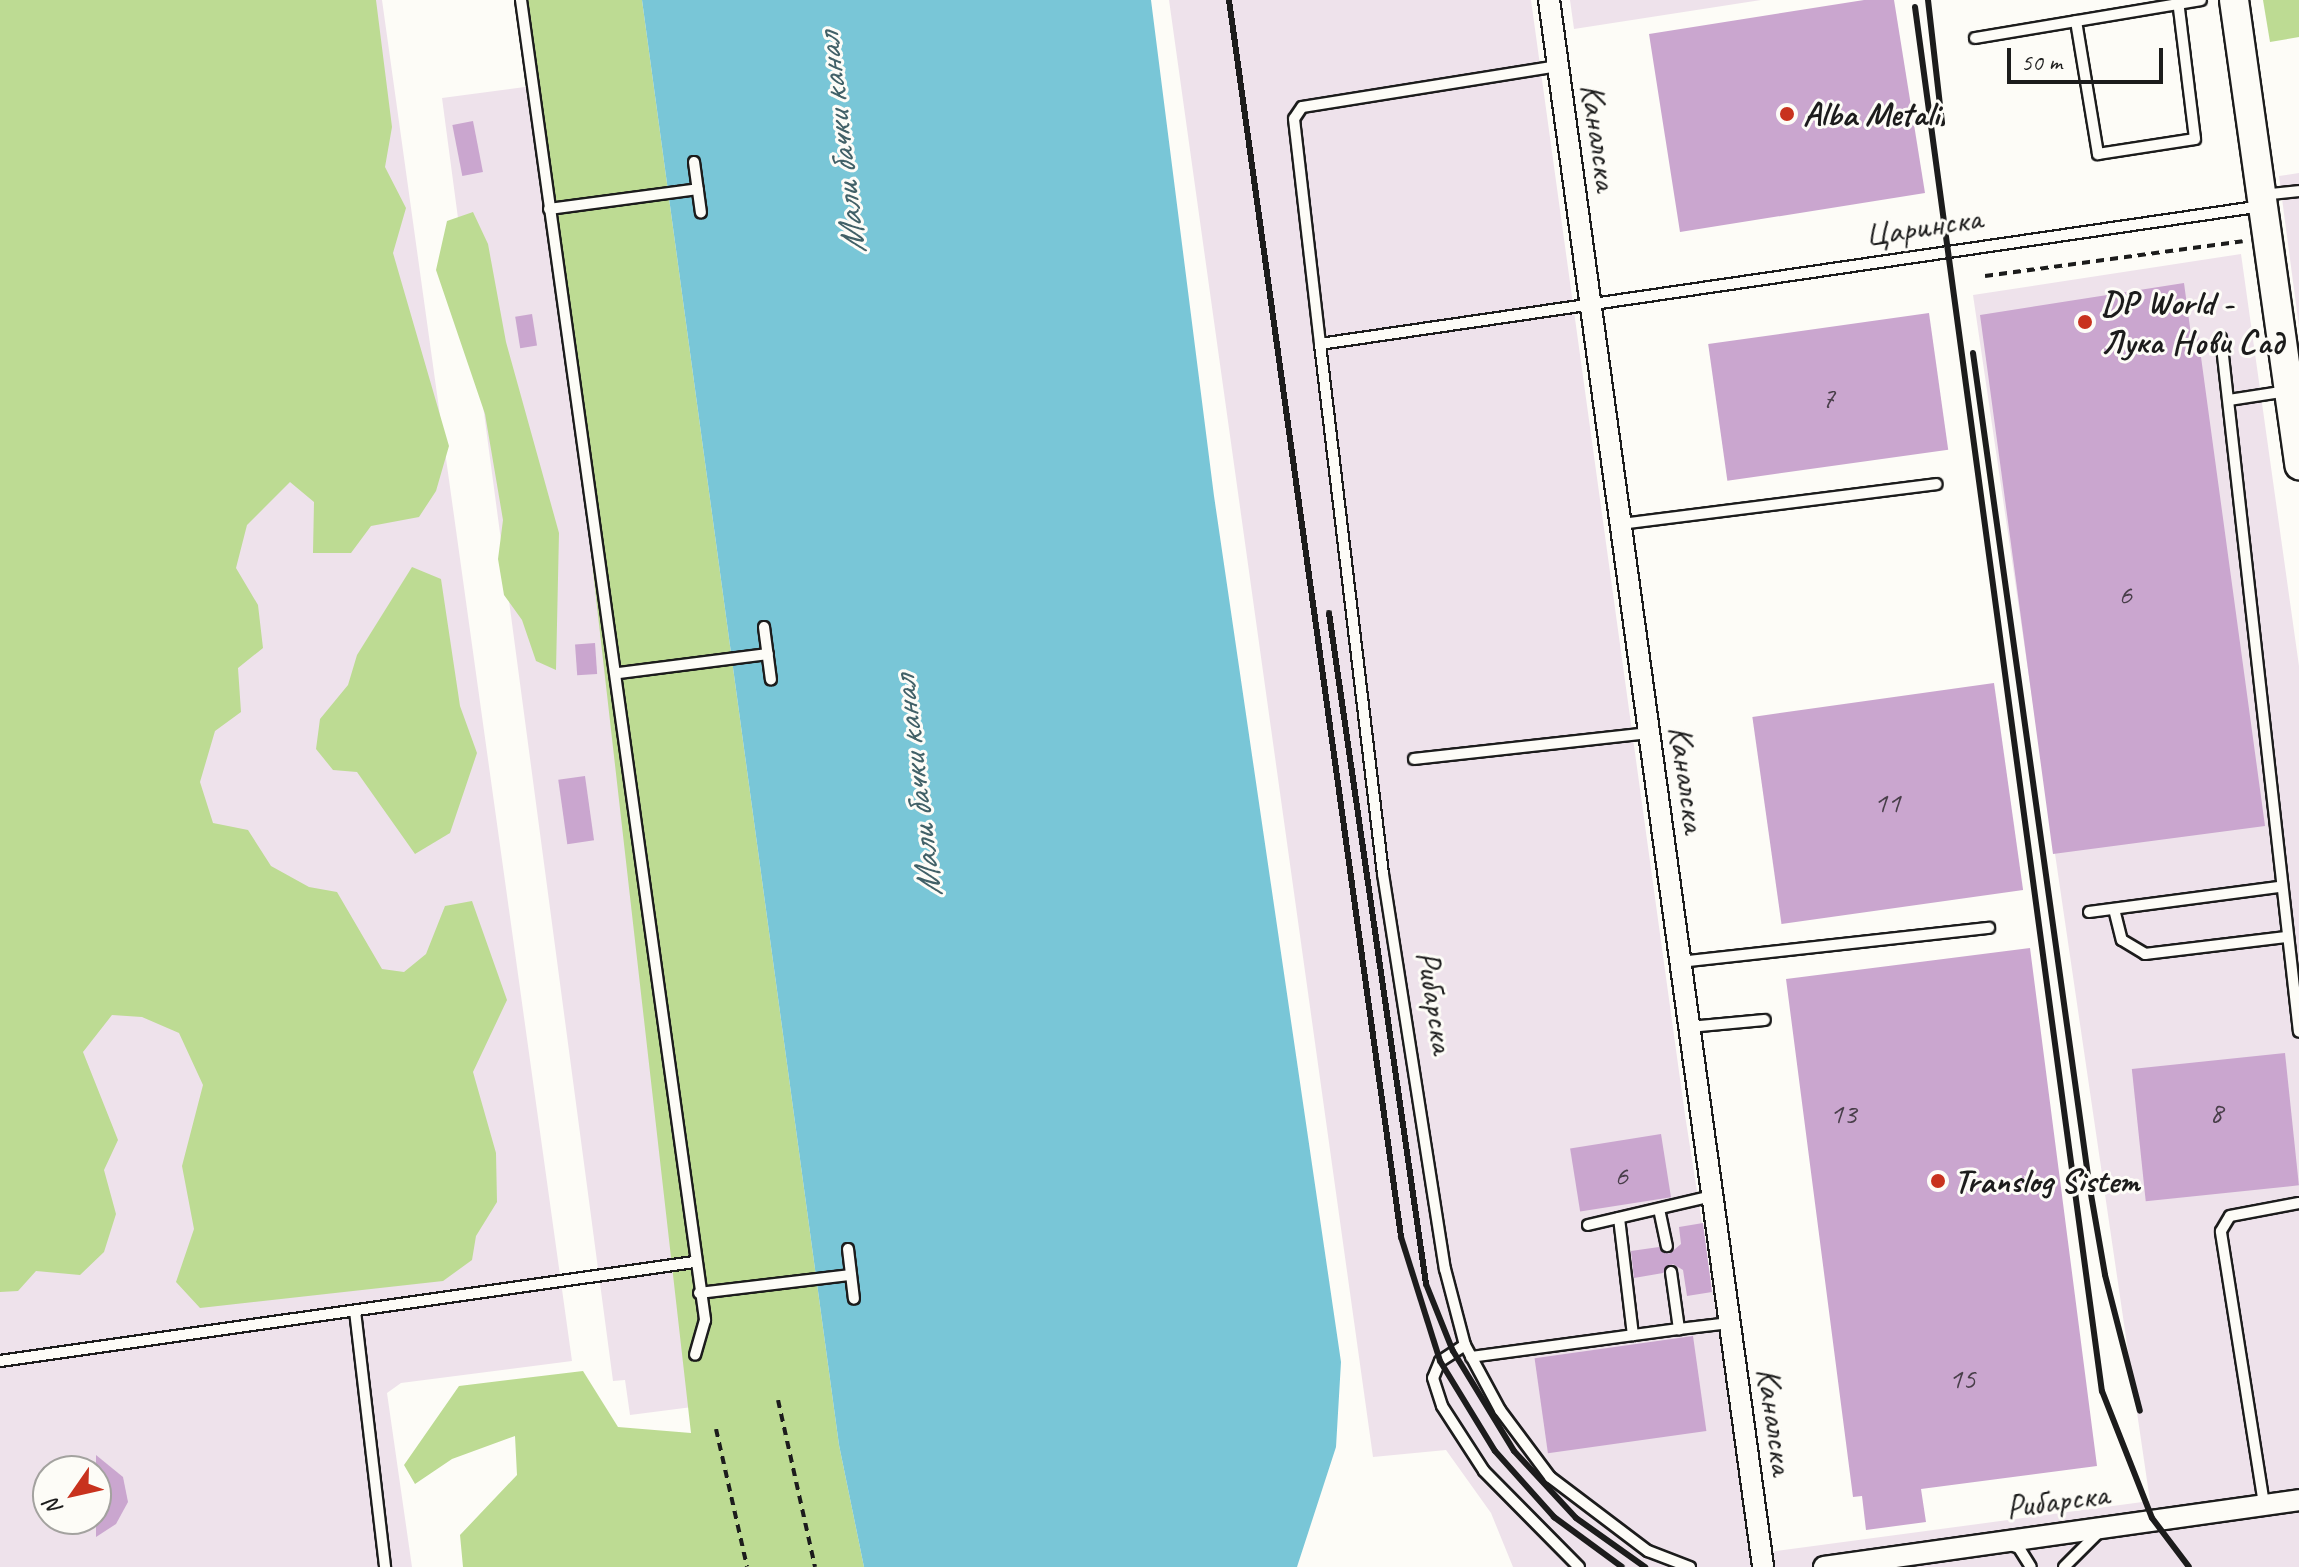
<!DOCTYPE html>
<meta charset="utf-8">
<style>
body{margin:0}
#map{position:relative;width:2299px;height:1567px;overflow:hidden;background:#fdfcf7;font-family:Caveat,sans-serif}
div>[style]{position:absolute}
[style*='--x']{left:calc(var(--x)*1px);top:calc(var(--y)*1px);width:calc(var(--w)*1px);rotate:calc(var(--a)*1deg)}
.built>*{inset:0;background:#eee2eb}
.green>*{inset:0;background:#bddb93}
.water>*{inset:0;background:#79c6d7}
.building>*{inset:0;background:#caa6cf;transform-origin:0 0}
.path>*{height:4px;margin-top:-2px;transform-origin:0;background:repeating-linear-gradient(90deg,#1c1c1c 0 8px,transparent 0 14px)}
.roads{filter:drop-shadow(2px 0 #1c1c1c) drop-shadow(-2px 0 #1c1c1c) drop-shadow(0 2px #1c1c1c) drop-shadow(0 -2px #1c1c1c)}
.lane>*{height:10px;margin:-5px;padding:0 5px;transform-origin:5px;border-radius:5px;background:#fdfcf7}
.street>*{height:20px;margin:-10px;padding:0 10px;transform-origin:10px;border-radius:10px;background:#fdfcf7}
.secondary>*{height:28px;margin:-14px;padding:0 14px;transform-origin:14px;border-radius:14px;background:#fdfcf7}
.rail>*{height:6px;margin:-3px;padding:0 3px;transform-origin:3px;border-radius:3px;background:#1c1c1c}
.dots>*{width:22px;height:22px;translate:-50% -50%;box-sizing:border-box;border:4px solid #fdfcf7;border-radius:50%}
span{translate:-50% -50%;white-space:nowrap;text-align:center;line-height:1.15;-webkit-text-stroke:6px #fdfcf7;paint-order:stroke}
.number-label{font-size:30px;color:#483e49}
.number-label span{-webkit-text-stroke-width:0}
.poi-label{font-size:34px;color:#1c1c1c;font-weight:700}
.left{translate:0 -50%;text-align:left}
.street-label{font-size:34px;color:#1c1c1c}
.water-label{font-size:36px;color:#416067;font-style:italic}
.north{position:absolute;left:32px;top:1455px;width:80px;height:80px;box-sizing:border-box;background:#fdfcf7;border:2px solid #a3a29f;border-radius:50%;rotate:236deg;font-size:22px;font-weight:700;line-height:32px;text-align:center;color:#1c1c1c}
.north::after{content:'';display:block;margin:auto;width:28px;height:36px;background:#c8321e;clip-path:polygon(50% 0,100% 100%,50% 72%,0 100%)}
.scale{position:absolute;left:2007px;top:48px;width:156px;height:36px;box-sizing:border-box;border:4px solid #1c1c1c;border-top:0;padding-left:10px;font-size:24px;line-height:28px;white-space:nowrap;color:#1c1c1c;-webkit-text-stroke:6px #fdfcf7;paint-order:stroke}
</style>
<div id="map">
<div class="built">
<i style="clip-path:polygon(evenodd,0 0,382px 0,572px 1361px,401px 1383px,387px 1393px,412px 1567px,0 1567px,0 0,48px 1471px,96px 1471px,96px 1519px,48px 1519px,48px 1471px)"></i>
<i style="clip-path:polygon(1169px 0,1531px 0,1685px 1115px,1754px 1554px,2150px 1501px,1973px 295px,2241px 254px,2299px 666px,2299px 1567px,1513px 1567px,1491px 1513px,1446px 1450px,1373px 1457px)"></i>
<i style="clip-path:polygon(1570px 0,1761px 0,1574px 29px)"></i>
<i style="clip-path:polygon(540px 85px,739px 1401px,630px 1415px,625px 1380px,613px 1381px,442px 98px)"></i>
<i style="clip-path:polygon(2299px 173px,2299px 327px,2279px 176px)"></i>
</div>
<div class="green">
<i style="clip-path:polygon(0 0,376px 0,392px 127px,385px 167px,406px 208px,393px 253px,449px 446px,436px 491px,419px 517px,371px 526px,351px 553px,313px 553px,314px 502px,290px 482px,247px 525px,236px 568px,258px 605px,263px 648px,238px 668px,241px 712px,215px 731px,200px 782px,213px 823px,248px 830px,271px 866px,309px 887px,337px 892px,382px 969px,404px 972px,426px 954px,445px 906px,472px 901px,507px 1000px,473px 1072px,496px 1153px,497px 1202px,476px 1236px,472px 1260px,443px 1281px,200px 1308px,176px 1282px,194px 1229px,182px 1166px,203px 1085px,179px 1033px,142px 1017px,112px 1015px,83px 1052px,118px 1140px,104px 1170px,116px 1214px,104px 1252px,80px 1275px,36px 1271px,18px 1291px,0 1292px)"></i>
<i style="clip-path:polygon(528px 0,642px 0,839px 1445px,864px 1567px,463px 1567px,460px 1535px,517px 1475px,515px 1436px,452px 1459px,415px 1484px,404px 1465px,459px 1386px,583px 1371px,618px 1427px,691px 1433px)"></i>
<i style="clip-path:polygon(2263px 0,2299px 0,2299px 37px,2270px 42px)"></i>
<i style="clip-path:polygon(473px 212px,488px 244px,506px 342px,559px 533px,556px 670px,536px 661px,522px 620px,504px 595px,498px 559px,503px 520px,485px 414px,436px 270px,447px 221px)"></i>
<i style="clip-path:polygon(412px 567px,441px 579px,460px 706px,477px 753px,450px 833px,415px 854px,357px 772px,333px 770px,316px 749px,320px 719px,348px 685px,357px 655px)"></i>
</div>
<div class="water">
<i style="clip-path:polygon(642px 0,1151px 0,1214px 496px,1341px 1362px,1336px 1447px,1297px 1567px,864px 1567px,839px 1445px)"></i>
</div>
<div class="building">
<i style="clip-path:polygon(1864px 0,1894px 0,1925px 193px,1680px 232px,1649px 34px)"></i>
<i style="left:473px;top:121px;width:52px;height:21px;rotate:79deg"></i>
<i style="clip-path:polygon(2184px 283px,2191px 335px,2198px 335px,2265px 826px,2053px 854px,1980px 315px)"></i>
<i style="left:1929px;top:313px;width:138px;height:223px;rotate:82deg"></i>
<i style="left:532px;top:314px;width:32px;height:17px;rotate:81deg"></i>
<i style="left:595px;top:643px;width:31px;height:20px;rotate:86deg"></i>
<i style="left:1994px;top:683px;width:209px;height:244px;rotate:82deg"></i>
<i style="left:585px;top:776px;width:65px;height:27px;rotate:82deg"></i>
<i style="clip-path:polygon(2030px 948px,2097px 1466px,1921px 1489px,1926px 1522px,1866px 1530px,1862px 1496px,1853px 1497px,1786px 979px)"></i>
<i style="left:2285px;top:1053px;width:133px;height:154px;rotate:84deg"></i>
<i style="left:1661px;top:1134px;width:64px;height:92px;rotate:81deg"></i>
<i style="clip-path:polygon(1703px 1223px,1712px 1292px,1687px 1296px,1683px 1270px,1673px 1264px,1663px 1273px,1634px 1278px,1631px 1251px,1659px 1247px,1669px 1254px,1681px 1244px,1679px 1227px)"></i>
<i style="left:1693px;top:1336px;width:96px;height:160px;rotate:82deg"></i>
<i style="clip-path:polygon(96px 1455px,123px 1477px,128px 1502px,116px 1524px,96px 1537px)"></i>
</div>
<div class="path">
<i style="--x:1985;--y:276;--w:260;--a:-7.7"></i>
<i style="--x:778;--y:1400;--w:171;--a:77.5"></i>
<i style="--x:716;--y:1429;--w:141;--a:77.3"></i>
</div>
<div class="roads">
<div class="lane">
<i style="--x:521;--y:0;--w:1333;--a:82.06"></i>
<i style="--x:705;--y:1320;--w:36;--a:106"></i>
<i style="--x:2076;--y:21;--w:135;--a:80.6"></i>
<i style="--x:2098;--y:154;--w:98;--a:-8.8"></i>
<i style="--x:2195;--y:139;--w:140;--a:-97"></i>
<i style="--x:1975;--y:38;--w:229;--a:-9.5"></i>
<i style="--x:1558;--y:66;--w:259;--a:170.9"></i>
<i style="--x:1302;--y:107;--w:14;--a:124"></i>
<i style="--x:1294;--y:119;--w:226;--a:83.4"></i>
<i style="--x:1320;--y:344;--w:952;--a:-8.33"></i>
<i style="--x:694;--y:162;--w:51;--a:82.2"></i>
<i style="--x:2262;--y:195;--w:37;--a:-6"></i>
<i style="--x:549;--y:209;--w:150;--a:-7.6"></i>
<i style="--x:2221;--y:338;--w:698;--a:83.59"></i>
<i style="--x:1320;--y:344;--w:534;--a:83.22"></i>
<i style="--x:1383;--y:874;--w:400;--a:81.1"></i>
<i style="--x:1445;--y:1269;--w:79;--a:75.3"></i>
<i style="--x:1465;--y:1345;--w:74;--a:61.7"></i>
<i style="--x:1500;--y:1410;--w:84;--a:53.3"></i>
<i style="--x:1550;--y:1477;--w:123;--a:37.1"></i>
<i style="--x:1648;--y:1551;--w:45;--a:20.9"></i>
<i style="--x:2229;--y:400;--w:59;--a:-8.8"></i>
<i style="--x:1621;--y:524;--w:318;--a:-7.2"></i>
<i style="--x:764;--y:627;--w:53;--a:82.5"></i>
<i style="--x:619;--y:673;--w:150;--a:-7.3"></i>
<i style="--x:1414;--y:759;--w:236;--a:-6.3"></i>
<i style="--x:2114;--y:909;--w:32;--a:76"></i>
<i style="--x:2122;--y:940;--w:27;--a:31"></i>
<i style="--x:2145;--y:954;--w:142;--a:-6.9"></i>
<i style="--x:2089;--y:912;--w:193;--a:-7.5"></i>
<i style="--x:1680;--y:962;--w:311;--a:-6.3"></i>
<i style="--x:1689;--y:1027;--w:76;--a:-5.3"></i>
<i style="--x:1659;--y:1209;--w:38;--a:78"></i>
<i style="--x:1619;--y:1218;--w:118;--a:83.2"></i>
<i style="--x:1588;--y:1225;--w:128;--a:-13.1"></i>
<i style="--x:848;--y:1249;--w:50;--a:83.2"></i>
<i style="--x:1671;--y:1272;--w:58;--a:82"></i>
<i style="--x:1679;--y:1329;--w:51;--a:-6.7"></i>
<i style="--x:699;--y:1293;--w:153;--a:-6.8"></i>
<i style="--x:355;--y:1311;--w:258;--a:83.3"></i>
<i style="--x:1465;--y:1345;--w:30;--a:147"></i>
<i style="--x:1440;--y:1361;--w:18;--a:112"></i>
<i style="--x:1433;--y:1378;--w:29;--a:72"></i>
<i style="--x:1442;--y:1406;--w:77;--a:57.1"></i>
<i style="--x:1484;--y:1471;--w:135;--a:45.3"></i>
<i style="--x:1471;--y:1357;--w:210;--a:-7.7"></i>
<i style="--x:0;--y:1361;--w:701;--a:-8.12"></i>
<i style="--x:2264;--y:1504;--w:276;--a:-99"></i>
<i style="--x:2221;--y:1231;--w:17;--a:-59"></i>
<i style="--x:2230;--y:1216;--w:70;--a:-10.7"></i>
<i style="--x:2008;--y:1544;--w:12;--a:20"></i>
<i style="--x:2019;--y:1548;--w:22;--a:58"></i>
<i style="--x:2064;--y:1567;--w:49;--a:-45"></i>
</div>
<div class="street">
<i style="--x:1549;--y:0;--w:1582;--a:82.22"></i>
<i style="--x:1824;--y:1567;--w:480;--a:-8"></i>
</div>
<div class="secondary">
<i style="--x:2234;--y:0;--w:470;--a:82"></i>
</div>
</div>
<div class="rail">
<i style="--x:1229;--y:0;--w:1249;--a:82.08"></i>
<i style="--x:1401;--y:1237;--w:130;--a:72.5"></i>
<i style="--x:1440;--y:1361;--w:105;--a:58.6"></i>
<i style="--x:1495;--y:1451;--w:89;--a:48.2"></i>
<i style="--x:1554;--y:1517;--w:84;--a:36.3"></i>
<i style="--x:1928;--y:0;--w:124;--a:83.5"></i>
<i style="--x:1915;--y:7;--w:1397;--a:82.31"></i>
<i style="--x:2102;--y:1391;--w:136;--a:68.5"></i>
<i style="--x:2152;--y:1518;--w:61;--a:52.9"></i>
<i style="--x:1973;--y:353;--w:838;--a:82.04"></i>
<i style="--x:2089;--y:1183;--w:93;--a:80.1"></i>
<i style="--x:2105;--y:1275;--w:140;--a:75.6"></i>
<i style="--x:1329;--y:613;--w:678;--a:81.77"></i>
<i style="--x:1426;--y:1284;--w:72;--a:68.1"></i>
<i style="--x:1453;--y:1351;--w:117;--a:58.6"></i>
<i style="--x:1514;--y:1451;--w:91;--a:47.2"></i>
<i style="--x:1576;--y:1518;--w:85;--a:35.4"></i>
</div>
<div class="dots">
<i style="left:1787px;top:114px;background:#c8321e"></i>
<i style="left:2085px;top:322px;background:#c8321e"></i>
<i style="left:1938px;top:1181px;background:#c8321e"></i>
</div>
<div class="number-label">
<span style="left:1828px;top:397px">7</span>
<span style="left:2125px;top:594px">6</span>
<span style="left:1887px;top:802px">11</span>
<span style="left:2216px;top:1112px">8</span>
<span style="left:1843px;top:1113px">13</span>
<span style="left:1621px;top:1175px">6</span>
<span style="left:1962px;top:1378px">15</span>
</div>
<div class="poi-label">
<span class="left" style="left:1803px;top:114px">Alba Metali</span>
<span class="left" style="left:2101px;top:322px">DP World -<br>Лука Нови Сад</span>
<span class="left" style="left:1954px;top:1181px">Translog Sistem</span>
</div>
<div class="street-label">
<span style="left:1600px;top:137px;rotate:82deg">Каналска</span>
<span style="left:1923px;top:226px;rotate:-9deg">Царинска</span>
<span style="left:1688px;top:779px;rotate:82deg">Каналска</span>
<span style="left:1436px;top:1002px;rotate:81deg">Рибарска</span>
<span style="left:1776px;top:1421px;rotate:82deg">Каналска</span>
<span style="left:2057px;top:1500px;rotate:-8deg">Рибарска</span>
</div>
<div class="water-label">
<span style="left:841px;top:144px;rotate:-97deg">Мали бачки канал</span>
<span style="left:917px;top:787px;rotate:-97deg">Мали бачки канал</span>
</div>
<div class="north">N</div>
<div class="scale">50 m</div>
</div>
